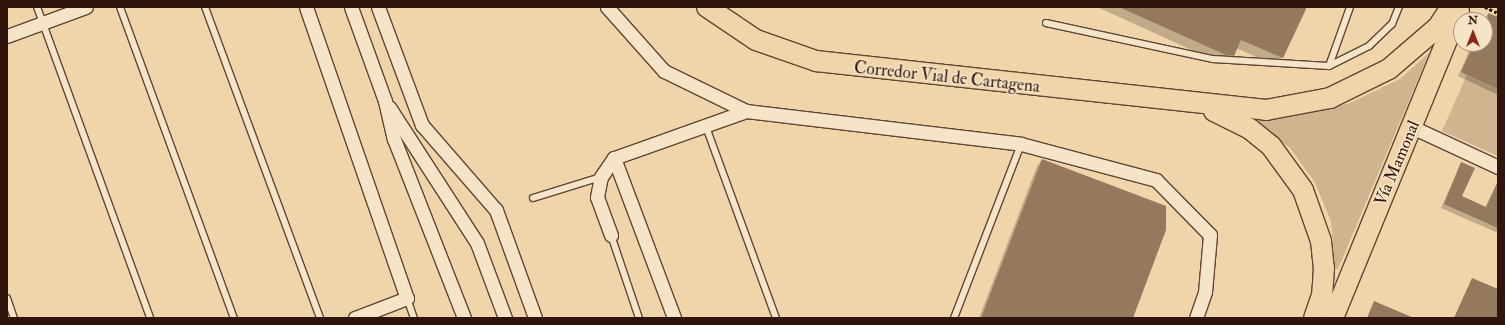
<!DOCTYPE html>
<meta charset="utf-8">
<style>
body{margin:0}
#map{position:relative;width:1505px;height:325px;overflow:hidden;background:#f1d5aa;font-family:"IM FELL Double Pica",serif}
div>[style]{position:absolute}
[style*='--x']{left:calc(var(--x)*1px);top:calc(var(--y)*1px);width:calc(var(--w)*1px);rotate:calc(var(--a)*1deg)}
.green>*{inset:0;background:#d0b48f}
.shadow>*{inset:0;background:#0003}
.building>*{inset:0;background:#94795e}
.path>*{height:2.5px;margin-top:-1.25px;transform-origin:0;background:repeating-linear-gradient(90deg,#30150c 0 3px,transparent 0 5px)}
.roads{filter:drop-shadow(1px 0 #604534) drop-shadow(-1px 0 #604534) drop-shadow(0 1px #604534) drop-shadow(0 -1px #604534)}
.service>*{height:6px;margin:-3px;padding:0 3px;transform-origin:3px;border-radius:3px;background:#f6e4c8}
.minor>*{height:13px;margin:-6.5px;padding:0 6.5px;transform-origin:6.5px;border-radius:6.5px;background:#f6e4c8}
.primary>*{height:20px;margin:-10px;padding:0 10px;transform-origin:10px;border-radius:10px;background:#f1d5aa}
span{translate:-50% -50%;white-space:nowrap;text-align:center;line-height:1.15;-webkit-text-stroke:3px #f6e4c8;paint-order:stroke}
.street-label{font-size:17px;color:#30150c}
.frame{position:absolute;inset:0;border:8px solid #30150c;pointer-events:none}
.north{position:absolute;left:1453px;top:12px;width:40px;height:40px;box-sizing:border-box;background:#f6e4c8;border:1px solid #a7917d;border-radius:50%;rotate:0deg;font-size:11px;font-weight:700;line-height:16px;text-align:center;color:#30150c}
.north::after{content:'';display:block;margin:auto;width:14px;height:18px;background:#8f2418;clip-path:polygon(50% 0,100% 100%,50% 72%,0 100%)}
</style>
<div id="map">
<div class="green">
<i style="clip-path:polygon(1429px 53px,1338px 269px,1335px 269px,1331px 221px,1314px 181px,1290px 148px,1248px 117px,1321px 111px,1350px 103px,1400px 79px)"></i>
<i style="clip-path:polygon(1467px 75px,1498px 89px,1498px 156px,1442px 131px)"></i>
</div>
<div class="shadow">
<i style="clip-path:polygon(1097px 7px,1306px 7px,1282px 58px,1275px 65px,1236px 48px,1226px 63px,1218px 62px)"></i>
<i style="clip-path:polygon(1488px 14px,1498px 19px,1498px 95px,1458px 76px,1472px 44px,1485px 44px,1483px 20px)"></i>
<i style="clip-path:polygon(1042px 160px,1132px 318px,979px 318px,1037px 166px)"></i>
<i style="clip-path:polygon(1461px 163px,1461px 197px,1485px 208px,1498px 181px,1498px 233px,1441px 208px)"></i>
<i style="clip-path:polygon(1472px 279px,1498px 290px,1498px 318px,1454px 318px)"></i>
</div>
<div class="building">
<i style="clip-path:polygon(1119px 7px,1307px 7px,1283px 58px,1241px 40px,1234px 56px,1226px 55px)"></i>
<i style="clip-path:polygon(1488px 13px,1498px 17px,1498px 89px,1461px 72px,1474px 44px,1485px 44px)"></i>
<i style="clip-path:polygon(1042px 159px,1166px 206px,1166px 230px,1133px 318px,981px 318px)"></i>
<i style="clip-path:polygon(1461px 162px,1475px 168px,1462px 196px,1486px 207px,1498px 181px,1498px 228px,1444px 204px)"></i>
<i style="clip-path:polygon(1472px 278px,1498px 289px,1498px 318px,1454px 318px)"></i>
<i style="clip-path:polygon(1374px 301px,1414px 318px,1367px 318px)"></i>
</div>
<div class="path">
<i style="--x:1485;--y:7;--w:14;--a:25"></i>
</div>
<div class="roads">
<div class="service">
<i style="--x:37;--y:7;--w:331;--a:70"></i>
<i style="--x:120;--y:7;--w:331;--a:69.9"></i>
<i style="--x:205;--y:7;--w:332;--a:69.7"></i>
<i style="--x:1046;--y:23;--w:171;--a:12.2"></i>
<i style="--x:1213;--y:59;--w:116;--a:3.5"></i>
<i style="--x:1329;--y:66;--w:45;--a:-26.6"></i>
<i style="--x:1369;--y:46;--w:32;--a:-44"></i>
<i style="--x:1392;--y:24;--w:18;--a:-68"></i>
<i style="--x:1329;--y:66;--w:63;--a:-70.4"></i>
<i style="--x:705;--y:124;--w:207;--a:69.9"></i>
<i style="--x:533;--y:198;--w:71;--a:-17.2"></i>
<i style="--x:611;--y:235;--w:88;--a:71.4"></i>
<i style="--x:7;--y:298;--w:21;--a:71"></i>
<i style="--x:407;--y:298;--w:21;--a:71"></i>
<i style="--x:954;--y:318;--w:186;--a:-68.9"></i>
</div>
<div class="minor">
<i style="--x:306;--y:7;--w:308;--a:70.9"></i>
<i style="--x:407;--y:298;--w:56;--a:159"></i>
<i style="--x:351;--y:7;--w:100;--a:70.1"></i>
<i style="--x:385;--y:101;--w:39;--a:77"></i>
<i style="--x:394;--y:139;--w:192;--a:68.6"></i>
<i style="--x:378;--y:7;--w:126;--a:69.6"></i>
<i style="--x:422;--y:125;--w:113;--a:49"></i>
<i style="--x:496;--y:210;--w:115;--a:70.1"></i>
<i style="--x:607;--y:7;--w:86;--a:48.3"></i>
<i style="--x:664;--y:71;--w:91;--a:26"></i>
<i style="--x:7;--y:36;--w:84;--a:-20.2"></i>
<i style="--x:389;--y:107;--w:162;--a:57.1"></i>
<i style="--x:477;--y:243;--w:80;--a:69.5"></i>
<i style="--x:1412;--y:127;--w:95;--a:24.9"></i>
<i style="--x:614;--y:158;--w:171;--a:69.4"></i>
<i style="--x:611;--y:235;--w:40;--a:-110.2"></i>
<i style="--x:597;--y:197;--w:20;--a:-79"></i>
<i style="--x:601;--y:177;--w:23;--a:-56"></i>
<i style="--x:614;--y:158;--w:140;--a:-19.6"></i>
<i style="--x:746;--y:111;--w:277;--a:6.8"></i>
<i style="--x:1021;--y:144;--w:140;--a:14.9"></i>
<i style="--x:1156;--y:180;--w:77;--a:45.5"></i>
<i style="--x:1210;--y:235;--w:57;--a:95"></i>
<i style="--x:1205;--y:292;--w:28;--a:109"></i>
</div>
<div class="primary">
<i style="--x:707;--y:7;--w:59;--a:34"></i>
<i style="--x:756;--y:40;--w:64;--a:19.3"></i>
<i style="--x:816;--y:61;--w:453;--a:6.2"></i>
<i style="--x:1266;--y:110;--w:65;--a:-10.6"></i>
<i style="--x:1330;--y:98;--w:66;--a:-26.2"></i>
<i style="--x:1389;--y:69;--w:65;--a:-40.6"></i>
<i style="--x:1438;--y:27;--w:24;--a:-57"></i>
<i style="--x:1214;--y:111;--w:40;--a:26.6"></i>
<i style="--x:1250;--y:129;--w:27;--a:39"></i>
<i style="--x:1271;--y:146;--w:54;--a:54"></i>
<i style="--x:1303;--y:190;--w:54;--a:70.6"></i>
<i style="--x:1321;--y:241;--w:27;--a:84"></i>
<i style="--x:1324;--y:268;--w:27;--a:94"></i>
<i style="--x:1322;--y:295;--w:24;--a:109"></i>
<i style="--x:1333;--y:318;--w:332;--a:-67.7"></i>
</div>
</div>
<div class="street-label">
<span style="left:947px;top:77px;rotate:6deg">Corredor Vial de Cartagena</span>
<span style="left:1397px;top:163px;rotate:-67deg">Vía Mamonal</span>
</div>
<div class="frame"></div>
<div class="north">N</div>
</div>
